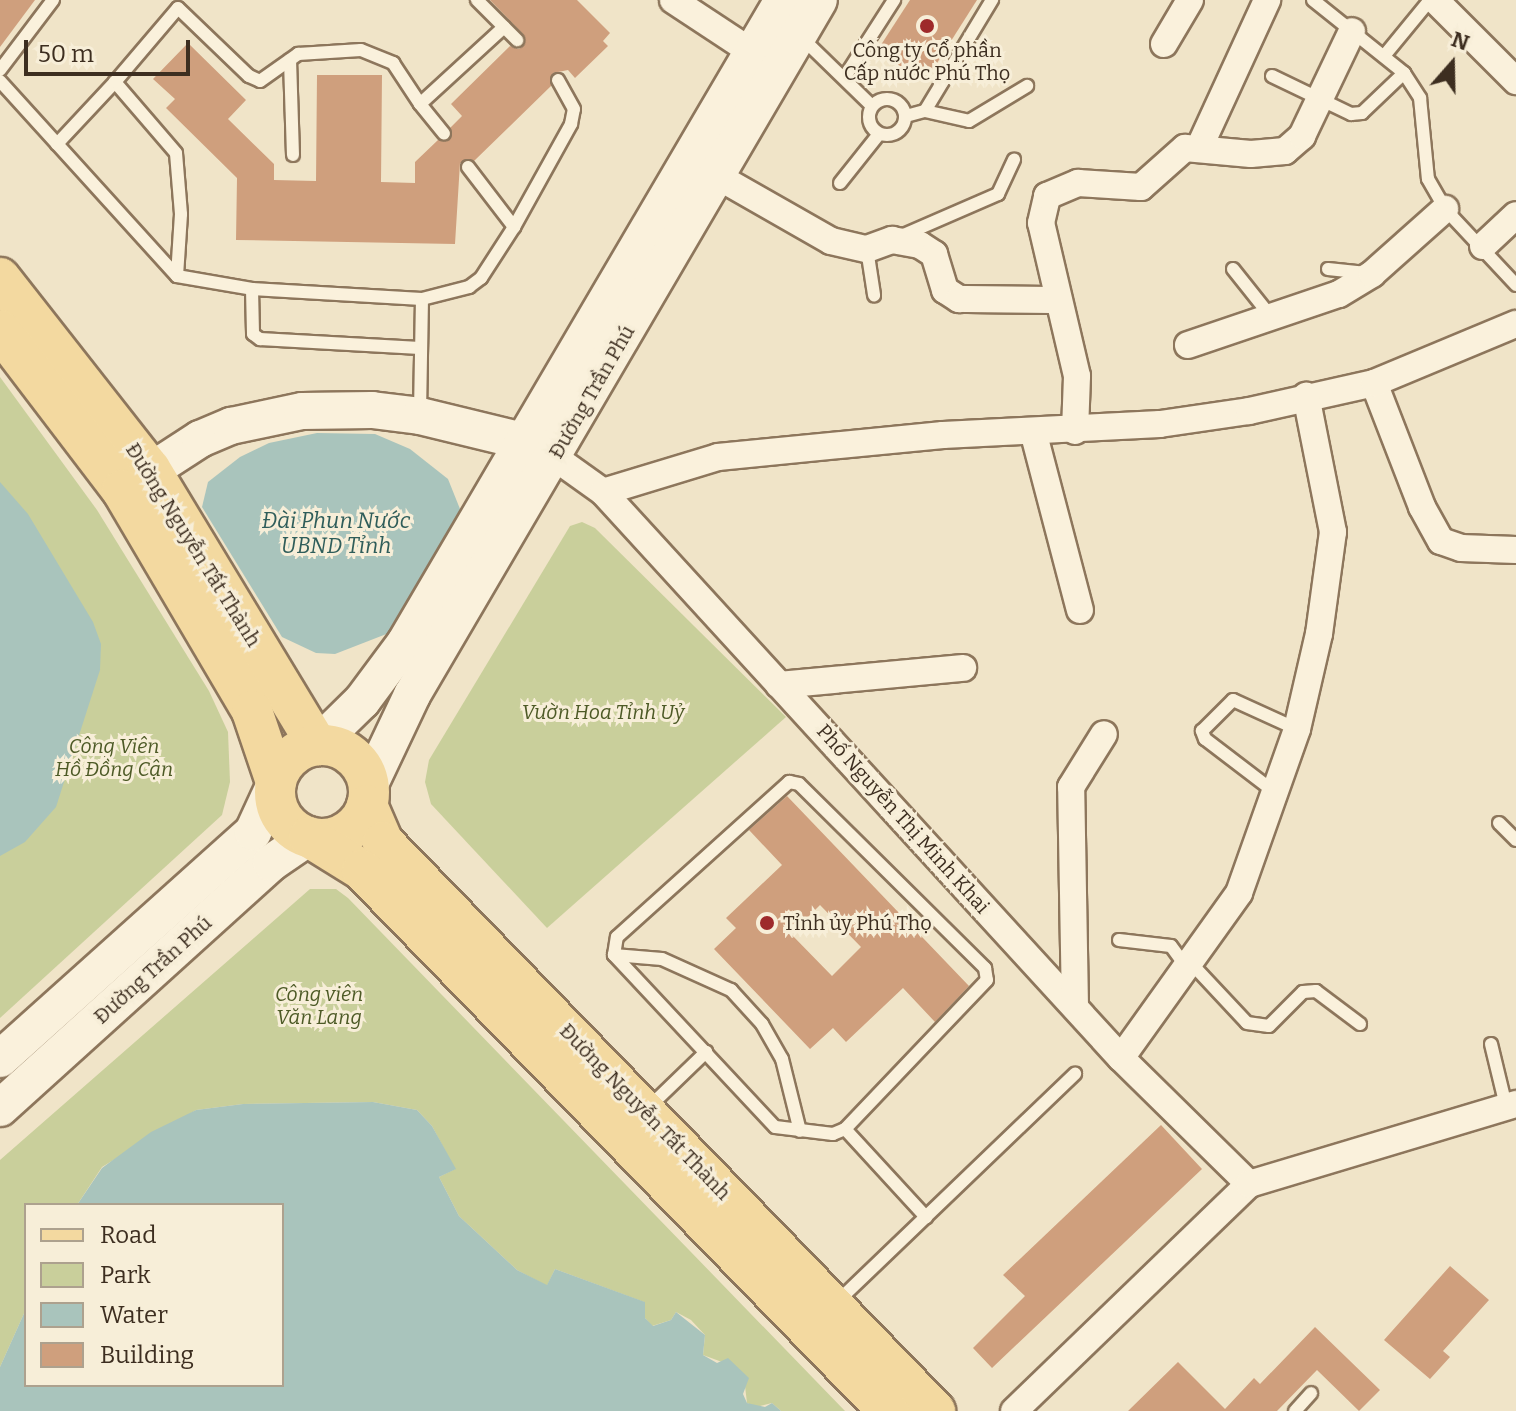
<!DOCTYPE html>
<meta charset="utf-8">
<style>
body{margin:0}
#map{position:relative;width:1516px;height:1411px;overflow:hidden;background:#f0e4c8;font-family:Bitter,serif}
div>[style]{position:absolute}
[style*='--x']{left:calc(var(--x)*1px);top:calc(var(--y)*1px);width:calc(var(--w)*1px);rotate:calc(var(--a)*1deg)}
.green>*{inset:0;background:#c9cf9b}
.water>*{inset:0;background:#a9c4bc}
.building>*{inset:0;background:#cf9f7d}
.roads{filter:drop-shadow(2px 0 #8d765c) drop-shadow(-2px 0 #8d765c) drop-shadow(0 2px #8d765c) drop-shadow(0 -2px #8d765c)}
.lane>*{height:12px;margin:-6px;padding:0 6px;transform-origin:6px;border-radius:6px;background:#faf1dc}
.lane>.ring{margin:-6px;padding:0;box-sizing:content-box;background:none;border:12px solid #faf1dc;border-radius:50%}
.street>*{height:26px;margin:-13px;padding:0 13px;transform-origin:13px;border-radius:13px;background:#faf1dc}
.secondary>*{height:36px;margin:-18px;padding:0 18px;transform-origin:18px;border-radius:18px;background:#faf1dc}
.primary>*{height:40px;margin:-20px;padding:0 20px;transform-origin:20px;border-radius:20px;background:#f3d9a0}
.primary>.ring{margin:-20px;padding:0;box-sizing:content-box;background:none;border:40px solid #f3d9a0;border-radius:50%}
.dots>*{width:22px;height:22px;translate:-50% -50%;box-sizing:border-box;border:4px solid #f7eed8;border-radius:50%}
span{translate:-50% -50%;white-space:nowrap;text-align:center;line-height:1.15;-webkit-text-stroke:6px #f7eed8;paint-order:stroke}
.poi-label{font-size:20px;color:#3d2e20}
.left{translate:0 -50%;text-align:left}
.street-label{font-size:20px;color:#3d2e20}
.park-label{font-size:20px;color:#4d5a26;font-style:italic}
.water-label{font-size:22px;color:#2f5d5a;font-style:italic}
.legend{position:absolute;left:24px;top:1203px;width:260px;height:184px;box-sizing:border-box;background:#f7eed8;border:2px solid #ada18e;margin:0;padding:10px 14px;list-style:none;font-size:24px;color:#3d2e20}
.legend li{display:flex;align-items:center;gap:16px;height:40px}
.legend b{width:40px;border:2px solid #ada18e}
.north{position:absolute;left:1412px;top:24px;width:80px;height:80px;-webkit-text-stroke:6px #f7eed8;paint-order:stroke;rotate:20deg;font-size:22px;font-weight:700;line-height:32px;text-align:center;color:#3d2e20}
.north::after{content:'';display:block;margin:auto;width:28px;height:36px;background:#3d2e20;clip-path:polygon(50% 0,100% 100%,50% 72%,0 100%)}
.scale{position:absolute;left:24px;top:40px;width:166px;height:36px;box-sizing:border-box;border:4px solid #3d2e20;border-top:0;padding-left:10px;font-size:24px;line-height:28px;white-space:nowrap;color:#3d2e20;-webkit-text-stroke:6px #f7eed8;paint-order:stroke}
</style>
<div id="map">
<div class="green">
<i style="clip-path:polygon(0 377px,97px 510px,209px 691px,228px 732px,230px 782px,222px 815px,0 1018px)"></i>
<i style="clip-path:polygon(582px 522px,595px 528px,786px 717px,547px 928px,431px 804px,425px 782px,429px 760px,570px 526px)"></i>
<i style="clip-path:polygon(310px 889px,336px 889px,348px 898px,845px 1411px,781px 1411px,772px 1403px,756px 1407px,747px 1403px,745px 1386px,722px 1362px,703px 1355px,705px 1335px,691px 1320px,676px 1312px,671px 1320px,652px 1326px,645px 1318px,644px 1302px,555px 1269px,547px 1286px,517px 1270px,459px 1216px,439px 1177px,455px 1169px,432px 1126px,417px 1110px,373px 1102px,243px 1104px,196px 1110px,102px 1167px,77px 1205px,26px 1205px,26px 1309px,0 1367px,0 1160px)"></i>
</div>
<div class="water">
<i style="clip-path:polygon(317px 433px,375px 434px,410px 449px,448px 479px,460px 509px,457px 526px,389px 633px,335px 654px,316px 653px,282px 637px,202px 507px,208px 482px,240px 457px,269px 443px)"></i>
<i style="clip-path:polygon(0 482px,28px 514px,93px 622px,101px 644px,100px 670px,56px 807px,25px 842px,0 856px)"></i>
<i style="clip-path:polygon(373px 1102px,417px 1110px,432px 1126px,456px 1169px,439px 1177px,459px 1216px,517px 1270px,547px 1285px,555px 1269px,645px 1302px,645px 1318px,653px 1326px,671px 1320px,676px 1312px,705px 1335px,703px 1355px,717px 1363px,728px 1358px,749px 1378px,743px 1394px,747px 1403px,765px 1407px,772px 1403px,781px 1411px,0 1411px,0 1367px,26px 1309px,26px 1385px,282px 1385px,282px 1205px,77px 1205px,102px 1168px,151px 1132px,196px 1110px,243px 1104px)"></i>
</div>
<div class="building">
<i style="clip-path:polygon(0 0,35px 0,0 47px)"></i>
<i style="clip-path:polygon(490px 0,577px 0,610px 33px,603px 41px,608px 46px,575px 78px,568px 70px,553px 73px,551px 86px,474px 161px,460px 163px,455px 244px,236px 240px,237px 178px,166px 108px,175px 99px,153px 79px,188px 43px,246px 100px,228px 119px,274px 164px,274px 180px,316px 181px,317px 75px,382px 75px,381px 182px,415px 183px,415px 162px,438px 140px,450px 140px,450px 128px,462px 116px,451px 104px,510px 46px,519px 49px,525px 43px,523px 34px)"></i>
<i style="clip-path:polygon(910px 0,977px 0,925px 82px,877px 51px)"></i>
<i style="clip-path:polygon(evenodd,787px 796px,969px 986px,935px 1022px,903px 988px,846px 1042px,833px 1028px,810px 1049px,714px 949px,736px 928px,726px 918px,782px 865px,749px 830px,787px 796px,820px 905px,861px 947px,832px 976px,791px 934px,820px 905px)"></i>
<i style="clip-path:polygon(1161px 1125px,1202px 1169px,992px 1368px,973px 1348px,1025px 1296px,1003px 1275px)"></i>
<i style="clip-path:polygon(1450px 1266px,1489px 1300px,1443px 1351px,1450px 1357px,1430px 1379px,1384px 1340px)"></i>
<i style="clip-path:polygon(1315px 1327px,1380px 1390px,1359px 1411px,1317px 1370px,1277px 1411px,1128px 1411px,1178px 1362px,1225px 1409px,1254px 1378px,1260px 1384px)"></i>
</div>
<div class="roads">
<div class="lane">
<i style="--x:477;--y:0;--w:57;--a:45"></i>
<i style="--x:1313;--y:0;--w:117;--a:38.7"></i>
<i style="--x:1404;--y:73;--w:30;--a:57"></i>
<i style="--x:1420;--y:98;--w:81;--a:84.4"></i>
<i style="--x:1428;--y:179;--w:34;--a:60"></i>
<i style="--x:1445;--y:209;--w:104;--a:46.9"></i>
<i style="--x:801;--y:37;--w:99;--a:44.2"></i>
<i style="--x:1384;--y:56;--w:72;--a:-50.6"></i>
<i style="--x:290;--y:60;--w:95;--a:88.2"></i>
<i style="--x:0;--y:70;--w:88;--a:-52.9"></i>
<i style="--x:1272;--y:76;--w:88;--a:25.7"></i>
<i style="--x:1351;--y:114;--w:11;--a:-5"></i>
<i style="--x:1362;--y:113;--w:58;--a:-43.6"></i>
<i style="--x:844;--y:78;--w:93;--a:-57.3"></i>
<i style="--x:0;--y:81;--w:263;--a:47.8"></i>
<i style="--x:177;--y:276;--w:76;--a:9.8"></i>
<i style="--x:252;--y:289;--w:170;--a:3.4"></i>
<i class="ring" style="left:869px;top:99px;width:24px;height:24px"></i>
<i style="--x:420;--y:104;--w:38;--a:51"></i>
<i style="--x:925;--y:111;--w:45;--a:12.8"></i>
<i style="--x:969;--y:121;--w:68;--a:-31.1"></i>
<i style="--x:906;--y:116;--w:20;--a:-15"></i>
<i style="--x:925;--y:111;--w:130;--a:-58.9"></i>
<i style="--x:57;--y:144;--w:85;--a:-46.9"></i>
<i style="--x:468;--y:167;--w:76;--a:52.5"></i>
<i style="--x:840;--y:183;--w:63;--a:-51.5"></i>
<i style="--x:899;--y:237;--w:108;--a:-23.5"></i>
<i style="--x:998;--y:194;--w:38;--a:-65"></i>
<i style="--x:867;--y:249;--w:47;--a:81.3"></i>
<i style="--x:1233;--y:269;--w:63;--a:51.5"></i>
<i style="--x:1328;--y:269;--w:36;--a:6"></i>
<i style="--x:177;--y:276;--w:62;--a:-86.3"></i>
<i style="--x:181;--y:214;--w:61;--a:-94.7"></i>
<i style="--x:176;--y:153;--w:94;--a:-130.7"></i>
<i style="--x:115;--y:82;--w:97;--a:-49.6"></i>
<i style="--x:178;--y:8;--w:98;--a:43.8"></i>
<i style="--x:249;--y:76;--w:12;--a:24"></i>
<i style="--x:260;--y:81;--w:47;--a:-35.4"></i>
<i style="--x:298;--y:54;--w:63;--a:-3.6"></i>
<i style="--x:361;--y:50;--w:35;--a:22"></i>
<i style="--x:393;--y:63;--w:49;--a:56.6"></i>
<i style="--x:420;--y:104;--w:114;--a:-42.5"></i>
<i style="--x:252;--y:289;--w:45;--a:88.7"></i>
<i style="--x:253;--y:334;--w:9;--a:36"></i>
<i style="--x:260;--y:339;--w:160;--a:3.2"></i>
<i style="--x:420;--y:413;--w:114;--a:-89"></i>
<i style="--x:422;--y:299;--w:49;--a:-14.3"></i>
<i style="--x:469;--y:287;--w:15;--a:-37"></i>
<i style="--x:481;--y:278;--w:61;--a:-57.1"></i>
<i style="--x:514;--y:227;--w:118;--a:-61"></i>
<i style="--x:571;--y:124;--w:15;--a:-79"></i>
<i style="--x:574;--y:109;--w:33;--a:-119"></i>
<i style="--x:789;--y:782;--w:10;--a:11"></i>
<i style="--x:799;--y:784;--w:262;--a:44.7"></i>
<i style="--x:985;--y:968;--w:12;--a:81"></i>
<i style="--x:987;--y:980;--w:206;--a:133.6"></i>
<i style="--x:845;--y:1129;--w:13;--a:157"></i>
<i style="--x:833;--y:1134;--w:58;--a:-173.1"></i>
<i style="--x:775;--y:1127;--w:236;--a:-133.1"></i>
<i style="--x:614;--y:955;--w:18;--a:-81"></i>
<i style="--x:617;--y:937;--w:232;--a:-42"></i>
<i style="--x:1272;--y:790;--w:84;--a:-142.7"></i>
<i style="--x:1205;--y:739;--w:9;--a:-111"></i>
<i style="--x:1202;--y:731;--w:44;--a:-45"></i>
<i style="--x:1233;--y:700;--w:70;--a:24.4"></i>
<i style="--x:1499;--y:823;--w:24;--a:45"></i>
<i style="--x:1119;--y:940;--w:52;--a:6.6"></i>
<i style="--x:1171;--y:946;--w:26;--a:54"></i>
<i style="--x:614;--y:955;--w:48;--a:4.8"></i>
<i style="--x:662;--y:959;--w:76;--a:24.2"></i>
<i style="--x:731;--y:990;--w:46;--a:47.6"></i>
<i style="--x:762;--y:1024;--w:40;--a:60.3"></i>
<i style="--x:782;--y:1059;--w:74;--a:76"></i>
<i style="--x:1190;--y:962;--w:83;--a:46.9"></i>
<i style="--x:1247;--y:1023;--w:22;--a:8"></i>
<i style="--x:1269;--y:1026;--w:48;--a:-45"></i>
<i style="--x:1303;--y:992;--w:13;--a:-4"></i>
<i style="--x:1316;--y:991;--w:55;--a:36.9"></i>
<i style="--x:1491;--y:1044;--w:64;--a:76.4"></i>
<i style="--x:648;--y:1108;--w:81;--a:-44"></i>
<i style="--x:845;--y:1129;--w:120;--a:47.4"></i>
<i style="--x:837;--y:1302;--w:330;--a:-43.8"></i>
<i style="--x:1295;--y:1411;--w:24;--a:-48"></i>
</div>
<div class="street">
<i style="--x:673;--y:0;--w:113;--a:33.4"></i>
<i style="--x:1435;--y:0;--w:115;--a:45"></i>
<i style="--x:1164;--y:44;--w:51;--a:-59.4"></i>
<i style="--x:1200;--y:146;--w:161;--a:-65.3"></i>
<i style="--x:717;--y:176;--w:131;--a:29.7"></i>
<i style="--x:831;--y:241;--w:37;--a:13"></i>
<i style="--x:867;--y:249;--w:27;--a:-20"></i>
<i style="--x:892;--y:240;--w:28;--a:10"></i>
<i style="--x:920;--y:245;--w:17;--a:33"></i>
<i style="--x:934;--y:254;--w:38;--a:73"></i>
<i style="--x:945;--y:290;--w:17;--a:33"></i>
<i style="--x:959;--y:299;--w:99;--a:0.6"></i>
<i style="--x:1483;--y:246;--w:45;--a:-43.2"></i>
<i style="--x:1188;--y:345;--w:159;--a:-18.7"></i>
<i style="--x:1339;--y:294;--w:39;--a:-31"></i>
<i style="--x:1372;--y:274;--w:98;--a:-41.7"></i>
<i style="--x:1374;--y:383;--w:133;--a:68.8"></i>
<i style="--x:1422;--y:507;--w:39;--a:61"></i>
<i style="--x:1441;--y:541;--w:21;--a:19"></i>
<i style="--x:1461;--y:548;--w:55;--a:2.1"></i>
<i style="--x:1033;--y:431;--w:185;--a:75.3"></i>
<i style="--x:1075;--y:431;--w:55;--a:-87.9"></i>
<i style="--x:1077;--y:376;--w:157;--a:-103.2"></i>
<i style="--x:1041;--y:223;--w:28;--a:-77"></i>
<i style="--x:1047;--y:196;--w:34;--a:-23"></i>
<i style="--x:1078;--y:183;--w:63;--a:3.6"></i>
<i style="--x:1141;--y:187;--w:59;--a:-41.6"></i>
<i style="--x:1185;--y:148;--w:66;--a:5.2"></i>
<i style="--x:1251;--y:154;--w:34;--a:-5"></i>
<i style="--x:1285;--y:151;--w:23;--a:-41"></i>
<i style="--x:1302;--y:136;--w:116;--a:-64.5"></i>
<i style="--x:554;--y:457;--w:60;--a:35.5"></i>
<i style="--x:603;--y:492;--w:767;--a:47.54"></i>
<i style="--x:1121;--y:1058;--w:180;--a:44.5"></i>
<i style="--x:603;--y:492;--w:120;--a:-16.9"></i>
<i style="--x:718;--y:457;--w:226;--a:-5.6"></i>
<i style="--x:943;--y:435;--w:217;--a:-2.9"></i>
<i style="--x:1160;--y:424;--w:90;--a:-8.3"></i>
<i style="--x:1249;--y:411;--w:128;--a:-12.6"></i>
<i style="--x:1374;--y:383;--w:154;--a:-22.6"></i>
<i style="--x:779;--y:685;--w:185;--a:-5.3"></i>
<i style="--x:1075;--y:1007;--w:220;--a:-91"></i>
<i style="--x:1071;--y:787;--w:62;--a:-58.1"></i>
<i style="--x:1121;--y:1058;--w:203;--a:-54.4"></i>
<i style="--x:1239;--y:893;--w:174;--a:-70.5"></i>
<i style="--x:1297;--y:729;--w:98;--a:-77"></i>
<i style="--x:1319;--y:634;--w:103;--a:-82.2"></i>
<i style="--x:1333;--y:532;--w:139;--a:-101.2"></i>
<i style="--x:1014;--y:1411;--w:327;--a:-44"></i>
<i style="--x:1249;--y:1184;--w:279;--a:-16.7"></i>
</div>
<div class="secondary">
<i style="--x:126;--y:487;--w:88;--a:-33"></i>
<i style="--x:200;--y:439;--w:34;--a:-23"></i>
<i style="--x:231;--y:426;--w:73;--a:-11.9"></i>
<i style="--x:302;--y:411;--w:70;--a:-0.8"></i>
<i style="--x:372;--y:410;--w:48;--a:7.1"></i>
<i style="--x:420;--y:416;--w:110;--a:13.7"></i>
<i style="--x:527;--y:442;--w:22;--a:30"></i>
<i style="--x:317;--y:745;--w:63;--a:-44.4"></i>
<i style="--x:362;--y:701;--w:72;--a:-53.4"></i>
<i style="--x:405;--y:643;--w:746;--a:-59.55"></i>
<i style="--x:369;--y:786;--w:101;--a:-64.7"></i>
<i style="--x:412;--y:695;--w:805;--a:-59.65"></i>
<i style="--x:0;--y:1059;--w:340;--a:-41.9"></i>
<i style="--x:253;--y:832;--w:55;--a:-65.3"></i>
<i style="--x:0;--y:1108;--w:365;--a:-42.1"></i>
<i style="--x:271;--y:863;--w:46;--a:-34.4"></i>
</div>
<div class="primary">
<i style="--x:0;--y:278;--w:243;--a:51.9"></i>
<i style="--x:150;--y:469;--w:323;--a:58.8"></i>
<i style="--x:0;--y:330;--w:201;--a:52.7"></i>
<i style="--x:122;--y:490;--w:256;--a:59.5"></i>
<i style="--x:252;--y:711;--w:75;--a:71.3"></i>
<i class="ring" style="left:275px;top:745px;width:54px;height:54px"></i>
<i style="--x:367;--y:805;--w:40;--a:66.6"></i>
<i style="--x:383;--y:842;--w:793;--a:45.87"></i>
<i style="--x:309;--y:837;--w:62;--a:31.9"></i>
<i style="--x:362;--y:870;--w:755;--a:45.81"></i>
</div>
</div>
<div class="dots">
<i style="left:927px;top:26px;background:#9e2a2b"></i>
<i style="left:767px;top:923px;background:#9e2a2b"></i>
</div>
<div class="poi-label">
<span style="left:927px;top:62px">Công ty Cổ phần<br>Cấp nước Phú Thọ</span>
<span class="left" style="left:783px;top:923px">Tỉnh ủy Phú Thọ</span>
</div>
<div class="street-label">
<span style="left:592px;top:392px;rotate:-60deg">Đường Trần Phú</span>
<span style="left:193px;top:545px;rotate:58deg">Đường Nguyễn Tất Thành</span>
<span style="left:903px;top:819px;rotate:48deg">Phố Nguyễn Thị Minh Khai</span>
<span style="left:153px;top:970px;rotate:-42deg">Đường Trần Phú</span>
<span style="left:645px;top:1112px;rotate:46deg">Đường Nguyễn Tất Thành</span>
</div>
<div class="park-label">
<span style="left:603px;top:712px">Vườn Hoa Tỉnh Uỷ</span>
<span style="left:114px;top:758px">Công Viên<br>Hồ Đồng Cận</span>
<span style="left:319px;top:1006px">Công viên<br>Văn Lang</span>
</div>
<div class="water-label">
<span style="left:336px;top:533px">Đài Phun Nước<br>UBND Tỉnh</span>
</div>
<ul class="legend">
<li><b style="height:10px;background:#f3d9a0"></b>Road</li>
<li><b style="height:22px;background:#c9cf9b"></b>Park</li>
<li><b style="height:22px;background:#a9c4bc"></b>Water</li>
<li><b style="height:22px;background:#cf9f7d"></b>Building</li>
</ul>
<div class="north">N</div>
<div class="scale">50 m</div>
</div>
